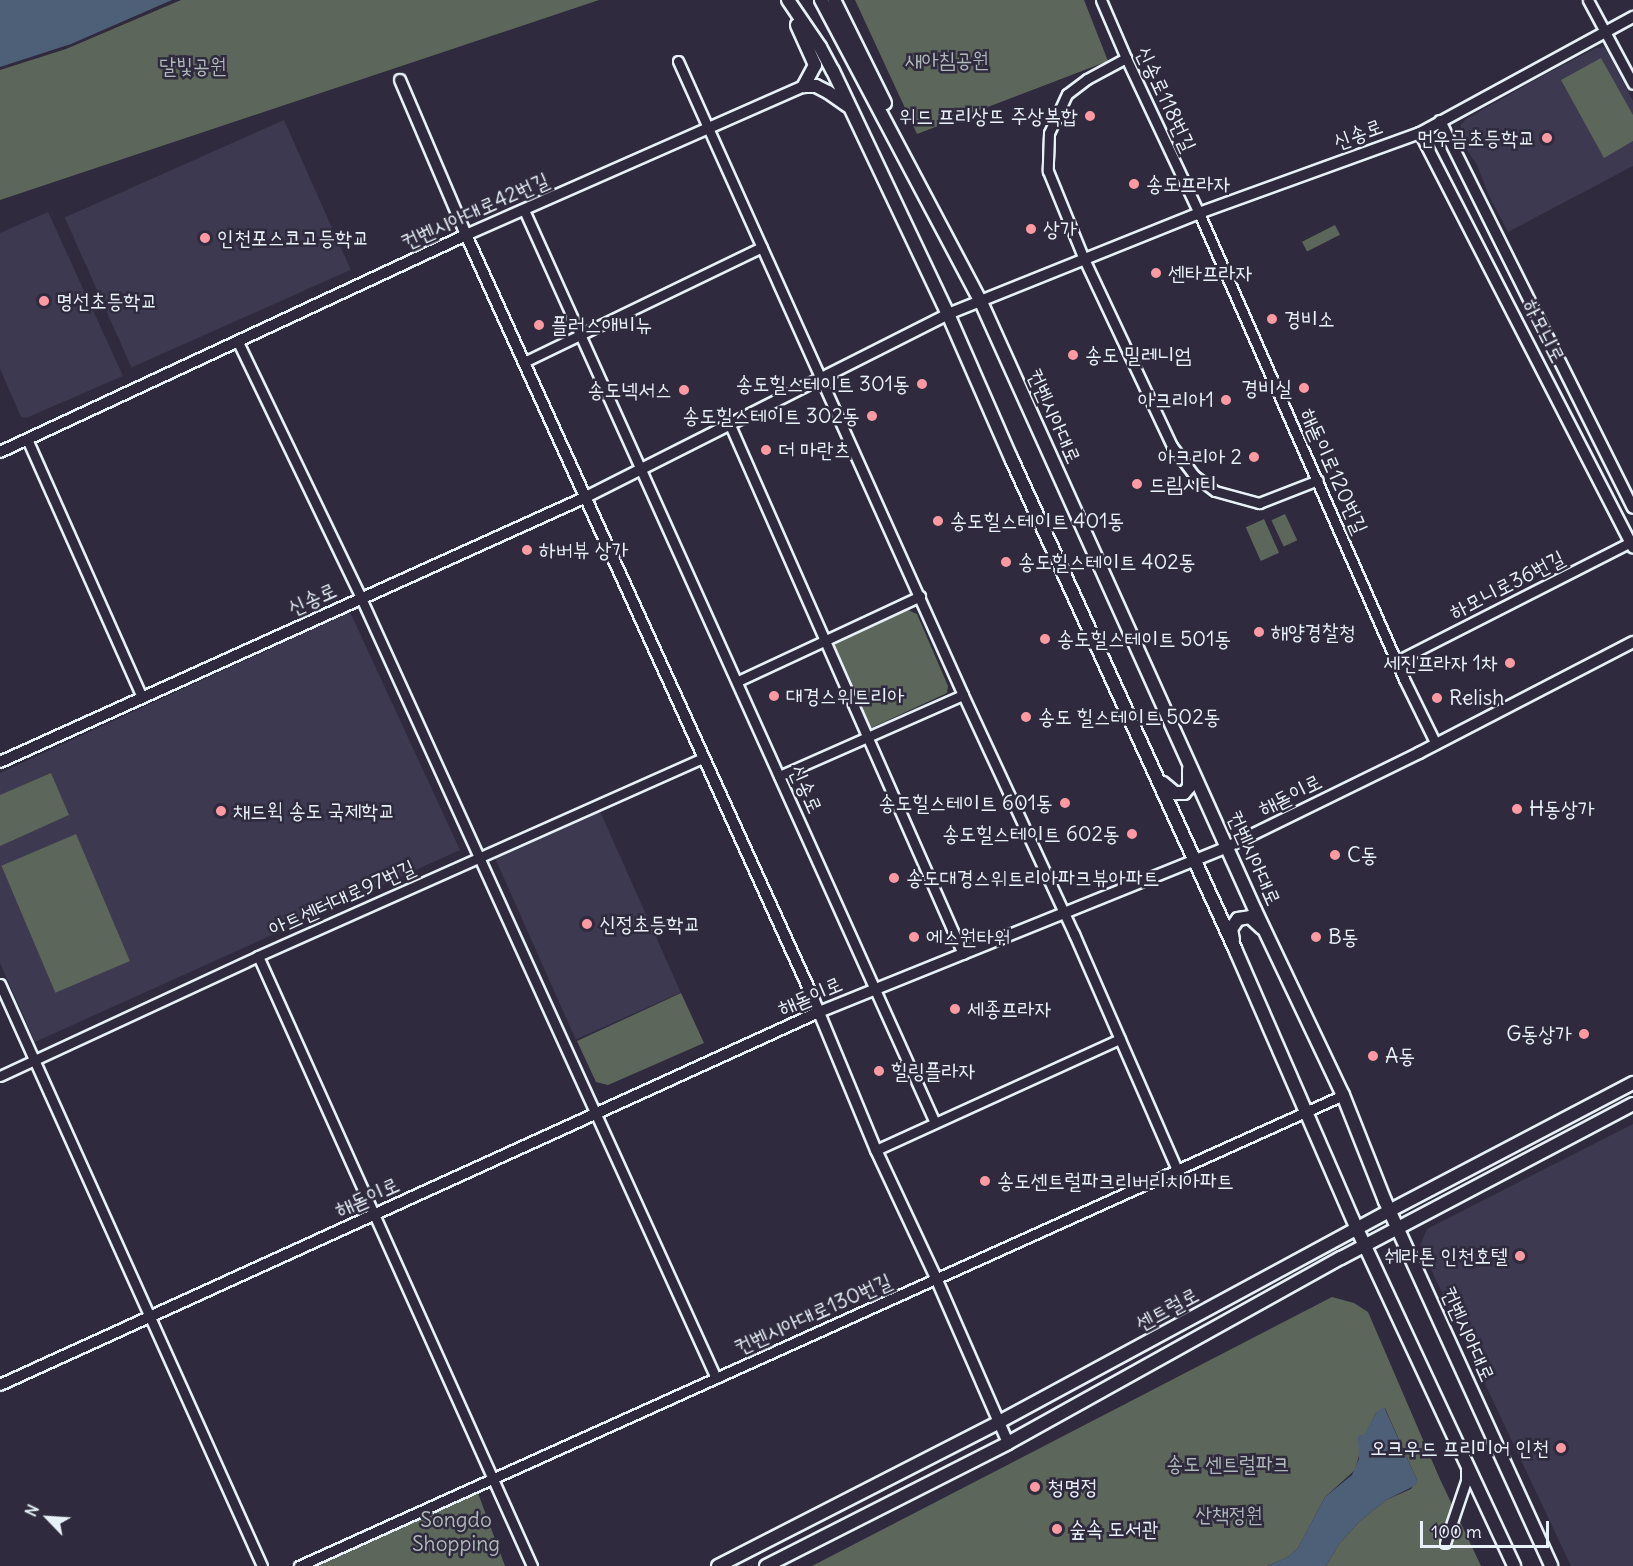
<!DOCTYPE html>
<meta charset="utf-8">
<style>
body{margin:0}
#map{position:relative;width:1633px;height:1566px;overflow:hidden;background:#2f2a3d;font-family:Delius,"Poor Story",sans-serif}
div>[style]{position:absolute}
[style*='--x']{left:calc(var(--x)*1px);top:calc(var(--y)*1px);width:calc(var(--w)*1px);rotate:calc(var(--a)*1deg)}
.built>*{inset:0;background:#3d3950;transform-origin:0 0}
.green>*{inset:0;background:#5d665a;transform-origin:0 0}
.water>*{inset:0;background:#4e5f78}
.roads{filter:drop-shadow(2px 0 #e8f1f8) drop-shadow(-2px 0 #e8f1f8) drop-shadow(0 2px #e8f1f8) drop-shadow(0 -2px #e8f1f8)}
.minor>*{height:9px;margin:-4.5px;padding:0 4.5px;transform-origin:4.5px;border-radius:4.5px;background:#2f2a3d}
.tertiary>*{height:10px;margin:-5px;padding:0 5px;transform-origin:5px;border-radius:5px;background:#2f2a3d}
.secondary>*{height:12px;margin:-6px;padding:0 6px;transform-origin:6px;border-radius:6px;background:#2f2a3d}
.dots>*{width:16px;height:16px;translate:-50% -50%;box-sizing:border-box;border:3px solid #2f2a3d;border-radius:50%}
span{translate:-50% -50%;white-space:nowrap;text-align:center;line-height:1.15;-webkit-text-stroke:5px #2f2a3d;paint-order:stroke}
.park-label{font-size:21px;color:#b0b9b9}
.street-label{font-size:21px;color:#e8f1f8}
.poi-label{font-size:21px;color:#e8f1f8}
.right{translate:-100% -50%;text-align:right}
.left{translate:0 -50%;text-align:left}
.north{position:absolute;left:18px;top:1488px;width:60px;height:60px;-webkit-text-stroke:4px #2f2a3d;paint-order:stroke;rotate:295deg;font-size:16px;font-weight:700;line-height:24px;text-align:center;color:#e8f1f8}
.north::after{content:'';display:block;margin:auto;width:21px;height:27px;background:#e8f1f8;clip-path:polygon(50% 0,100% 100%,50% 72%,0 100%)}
.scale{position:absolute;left:1420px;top:1521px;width:129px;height:27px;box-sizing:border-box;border:3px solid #e8f1f8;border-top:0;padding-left:8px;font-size:18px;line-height:21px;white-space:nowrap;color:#e8f1f8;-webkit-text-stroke:4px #2f2a3d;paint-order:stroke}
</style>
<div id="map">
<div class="built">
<i style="clip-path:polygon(1605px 47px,1633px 101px,1633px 166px,1508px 232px,1489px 196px,1477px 165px,1461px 141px,1461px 124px,1466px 119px,1544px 75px,1596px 48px)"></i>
<i style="left:284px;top:120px;width:164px;height:240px;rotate:66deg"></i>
<i style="clip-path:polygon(48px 212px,123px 376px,26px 418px,21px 417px,0 369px,0 233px)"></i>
<i style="clip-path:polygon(350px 612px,460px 850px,35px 1042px,0 963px,0 773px)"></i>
<i style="left:599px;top:809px;width:201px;height:115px;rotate:66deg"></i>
<i style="clip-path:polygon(1633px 1124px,1633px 1566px,1571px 1566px,1420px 1246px,1427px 1229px)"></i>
</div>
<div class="green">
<i style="clip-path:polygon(181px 0,599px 0,0 200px,0 70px,66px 49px)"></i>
<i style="clip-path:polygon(855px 0,1084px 0,1108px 61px,917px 134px)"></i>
<i style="clip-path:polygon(1601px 58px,1633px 115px,1633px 141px,1604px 158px,1561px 80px)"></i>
<i style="left:1335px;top:225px;width:11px;height:37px;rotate:63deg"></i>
<i style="left:1285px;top:514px;width:29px;height:15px;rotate:65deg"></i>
<i style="left:1264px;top:519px;width:37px;height:20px;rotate:66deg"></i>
<i style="clip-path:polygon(908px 610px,917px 614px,948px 686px,947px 693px,871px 728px,833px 644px)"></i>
<i style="clip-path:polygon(51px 773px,69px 815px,0 846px,0 795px)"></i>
<i style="left:76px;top:834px;width:138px;height:81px;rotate:67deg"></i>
<i style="clip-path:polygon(681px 993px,704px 1043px,608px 1085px,596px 1082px,577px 1041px)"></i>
<i style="clip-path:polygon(1332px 1297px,1354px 1303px,1368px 1312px,1439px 1477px,1481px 1566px,1326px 1566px,1339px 1544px,1359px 1522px,1386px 1500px,1411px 1489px,1417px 1480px,1385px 1408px,1376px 1413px,1365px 1435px,1358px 1436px,1360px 1452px,1355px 1470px,1325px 1497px,1298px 1548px,1288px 1557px,1267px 1566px,812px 1566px)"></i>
<i style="clip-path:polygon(475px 1485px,505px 1566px,311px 1566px)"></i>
</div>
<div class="water">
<i style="clip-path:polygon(0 0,172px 0,71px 44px,0 67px)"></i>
<i style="clip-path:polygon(1384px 1407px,1417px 1480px,1416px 1485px,1386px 1500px,1359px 1522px,1339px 1544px,1326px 1566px,1267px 1566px,1288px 1557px,1298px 1548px,1325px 1497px,1352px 1475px,1359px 1459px,1358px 1436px,1365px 1434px,1376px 1413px)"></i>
</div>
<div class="roads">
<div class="minor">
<i style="--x:1101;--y:0;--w:63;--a:66.7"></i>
<i style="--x:1126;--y:58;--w:171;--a:64.8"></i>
<i style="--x:1199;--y:213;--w:509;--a:66.25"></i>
<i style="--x:1404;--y:679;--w:72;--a:63.8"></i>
<i style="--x:1588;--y:0;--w:95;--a:61.8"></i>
<i style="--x:1126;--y:58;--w:44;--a:151.7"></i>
<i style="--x:1087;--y:79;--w:25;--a:143"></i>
<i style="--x:1067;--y:94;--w:43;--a:114.8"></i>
<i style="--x:1049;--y:133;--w:38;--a:92"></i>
<i style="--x:1048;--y:171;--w:95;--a:67.8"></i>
<i style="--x:1084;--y:259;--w:207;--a:64.8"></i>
<i style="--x:1172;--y:446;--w:38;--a:53"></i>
<i style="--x:1195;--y:476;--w:25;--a:37"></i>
<i style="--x:1215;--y:491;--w:46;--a:15.3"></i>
<i style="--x:1259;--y:503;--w:63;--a:-21.3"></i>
<i style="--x:678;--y:61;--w:695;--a:65.79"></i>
<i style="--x:963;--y:695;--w:264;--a:65.1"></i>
<i style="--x:1074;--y:934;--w:257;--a:66.4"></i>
<i style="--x:524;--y:210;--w:1001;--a:65.76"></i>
<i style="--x:238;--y:342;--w:284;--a:64.3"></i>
<i style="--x:361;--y:598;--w:857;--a:65.53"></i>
<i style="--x:524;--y:362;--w:264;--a:-25.8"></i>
<i style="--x:730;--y:425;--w:578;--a:66.23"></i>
<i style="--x:27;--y:439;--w:282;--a:66"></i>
<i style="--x:1397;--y:661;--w:265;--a:-27"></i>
<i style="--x:738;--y:681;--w:201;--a:-25"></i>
<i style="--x:779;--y:776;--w:201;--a:-23.8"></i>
<i style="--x:258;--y:956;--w:669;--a:65.81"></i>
<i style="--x:0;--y:984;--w:638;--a:65.76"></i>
<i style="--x:0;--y:1076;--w:285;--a:-24.9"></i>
<i style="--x:258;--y:956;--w:486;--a:-24"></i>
<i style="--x:876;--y:1150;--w:268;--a:-24.5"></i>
<i style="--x:1445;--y:1543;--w:65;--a:-71.3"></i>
<i style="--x:1466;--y:1481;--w:14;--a:-90"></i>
<i style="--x:299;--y:1566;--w:1145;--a:-24.28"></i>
</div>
<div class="tertiary">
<i style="--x:400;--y:80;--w:168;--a:66.9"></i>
<i style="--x:466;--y:235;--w:838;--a:65.54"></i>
<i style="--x:813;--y:998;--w:165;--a:67.5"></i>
<i style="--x:876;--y:1150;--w:141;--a:64.9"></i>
<i style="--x:936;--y:1278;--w:180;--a:66.4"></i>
<i style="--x:1440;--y:121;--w:432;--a:63.5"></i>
<i style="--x:1420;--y:133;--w:466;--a:62.8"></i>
<i style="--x:0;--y:452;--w:514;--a:-24.97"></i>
<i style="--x:466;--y:235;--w:369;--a:-23.8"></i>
<i style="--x:0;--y:762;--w:643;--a:-24.33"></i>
<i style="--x:586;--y:497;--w:406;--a:-26.8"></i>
<i style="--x:948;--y:314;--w:271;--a:-21.9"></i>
<i style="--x:1199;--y:213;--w:235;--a:-19.9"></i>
<i style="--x:1420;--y:133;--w:243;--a:-28.6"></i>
<i style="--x:0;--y:1385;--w:900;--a:-24.49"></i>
<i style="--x:819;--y:1012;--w:440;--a:-22"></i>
<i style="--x:1227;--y:847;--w:214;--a:-26.1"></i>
<i style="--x:1419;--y:753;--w:241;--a:-27.4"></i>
</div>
<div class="secondary">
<i style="--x:788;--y:0;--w:57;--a:55.8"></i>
<i style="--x:820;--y:47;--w:27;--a:62"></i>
<i style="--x:833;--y:71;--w:269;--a:64.7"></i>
<i style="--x:948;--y:314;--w:157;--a:66.4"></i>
<i style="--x:1011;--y:458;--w:542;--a:65.47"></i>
<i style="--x:1236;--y:951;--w:303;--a:66.5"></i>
<i style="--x:1357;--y:1229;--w:372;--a:65"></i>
<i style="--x:821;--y:0;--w:342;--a:62.1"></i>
<i style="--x:981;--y:302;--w:667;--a:65.74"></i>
<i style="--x:1255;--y:910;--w:205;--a:64.6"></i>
<i style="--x:1343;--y:1095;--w:114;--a:68.4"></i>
<i style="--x:1385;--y:1201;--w:401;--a:65.5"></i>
<i style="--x:834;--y:0;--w:115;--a:63.7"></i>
<i style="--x:797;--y:25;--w:44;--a:65.8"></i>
<i style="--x:815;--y:65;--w:24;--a:118"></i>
<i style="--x:804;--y:86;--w:12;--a:0"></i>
<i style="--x:816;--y:86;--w:13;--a:27"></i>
<i style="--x:828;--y:92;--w:24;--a:35"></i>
<i style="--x:1163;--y:783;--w:16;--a:40"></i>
<i style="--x:1175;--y:793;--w:9;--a:0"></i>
<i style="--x:1184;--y:793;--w:8;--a:-50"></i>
<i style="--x:1189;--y:787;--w:18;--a:-90"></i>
<i style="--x:1233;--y:940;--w:11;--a:-100"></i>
<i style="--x:1231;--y:929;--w:12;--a:-55"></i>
<i style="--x:1238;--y:919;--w:12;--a:-9"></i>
<i style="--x:1250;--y:917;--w:16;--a:43"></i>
<i style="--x:718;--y:1566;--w:316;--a:-27.1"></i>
<i style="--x:999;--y:1422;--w:443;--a:-28.4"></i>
<i style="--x:1389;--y:1211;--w:276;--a:-27.7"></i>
<i style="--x:766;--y:1566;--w:271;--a:-26.9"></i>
<i style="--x:1008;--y:1443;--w:381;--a:-29.1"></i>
<i style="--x:1341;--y:1258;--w:330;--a:-27.8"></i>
</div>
</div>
<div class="dots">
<i style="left:1090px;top:116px;background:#ff9aa2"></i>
<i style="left:1547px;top:138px;background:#ff9aa2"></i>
<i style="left:1134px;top:184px;background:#ff9aa2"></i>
<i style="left:1031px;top:229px;background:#ff9aa2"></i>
<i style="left:205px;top:238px;background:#ff9aa2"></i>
<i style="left:1156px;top:273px;background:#ff9aa2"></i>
<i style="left:44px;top:301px;background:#ff9aa2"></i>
<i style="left:1272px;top:319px;background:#ff9aa2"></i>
<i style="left:539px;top:325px;background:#ff9aa2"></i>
<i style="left:1073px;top:355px;background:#ff9aa2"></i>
<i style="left:922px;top:384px;background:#ff9aa2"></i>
<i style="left:1304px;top:388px;background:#ff9aa2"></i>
<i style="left:684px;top:390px;background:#ff9aa2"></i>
<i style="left:1226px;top:400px;background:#ff9aa2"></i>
<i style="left:872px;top:416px;background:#ff9aa2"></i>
<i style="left:766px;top:450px;background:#ff9aa2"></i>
<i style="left:1254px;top:457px;background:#ff9aa2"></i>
<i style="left:1137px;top:484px;background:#ff9aa2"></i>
<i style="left:938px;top:521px;background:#ff9aa2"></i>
<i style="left:527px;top:550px;background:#ff9aa2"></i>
<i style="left:1006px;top:562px;background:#ff9aa2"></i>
<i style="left:1259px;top:632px;background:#ff9aa2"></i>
<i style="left:1045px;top:639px;background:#ff9aa2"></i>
<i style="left:1510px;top:663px;background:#ff9aa2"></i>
<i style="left:774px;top:696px;background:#ff9aa2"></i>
<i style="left:1437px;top:698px;background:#ff9aa2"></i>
<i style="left:1026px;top:717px;background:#ff9aa2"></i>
<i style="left:1065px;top:803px;background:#ff9aa2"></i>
<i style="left:1517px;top:809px;background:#ff9aa2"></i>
<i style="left:221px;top:811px;background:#ff9aa2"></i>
<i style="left:1132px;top:834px;background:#ff9aa2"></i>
<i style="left:1335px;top:855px;background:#ff9aa2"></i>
<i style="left:894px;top:878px;background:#ff9aa2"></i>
<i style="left:587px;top:924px;background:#ff9aa2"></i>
<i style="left:914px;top:937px;background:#ff9aa2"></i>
<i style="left:1316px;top:937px;background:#ff9aa2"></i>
<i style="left:955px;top:1009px;background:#ff9aa2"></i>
<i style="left:1584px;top:1034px;background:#ff9aa2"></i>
<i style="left:1373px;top:1056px;background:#ff9aa2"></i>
<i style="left:879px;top:1071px;background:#ff9aa2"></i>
<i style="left:985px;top:1181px;background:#ff9aa2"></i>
<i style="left:1520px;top:1256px;background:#ff9aa2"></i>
<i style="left:1561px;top:1448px;background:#ff9aa2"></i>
<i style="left:1035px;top:1487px;background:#ff9aa2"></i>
<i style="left:1057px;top:1529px;background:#ff9aa2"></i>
</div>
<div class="park-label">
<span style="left:947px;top:60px">새아침공원</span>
<span style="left:193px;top:66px">달빛공원</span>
<span style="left:1228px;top:1464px">송도 센트럴파크</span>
<span style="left:1229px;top:1515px">산책정원</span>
<span style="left:456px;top:1532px">Songdo<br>Shopping</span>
</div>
<div class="street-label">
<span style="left:1166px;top:99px;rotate:65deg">신송로118번길</span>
<span style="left:1358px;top:134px;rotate:-20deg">신송로</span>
<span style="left:475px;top:211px;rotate:-24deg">컨벤시아대로42번길</span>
<span style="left:1544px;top:331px;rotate:63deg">하모니로</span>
<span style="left:1054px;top:416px;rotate:66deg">컨벤시아대로</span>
<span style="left:1334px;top:471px;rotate:66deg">해돋이로120번길</span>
<span style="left:1507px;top:585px;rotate:-27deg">하모니로36번길</span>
<span style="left:312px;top:599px;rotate:-24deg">신송로</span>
<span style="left:806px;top:789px;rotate:66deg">신송로</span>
<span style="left:1290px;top:795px;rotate:-26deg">해돋이로</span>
<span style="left:1254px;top:858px;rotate:66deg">컨벤시아대로</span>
<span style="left:342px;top:898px;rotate:-24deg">아트센터대로97번길</span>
<span style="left:810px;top:996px;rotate:-23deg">해돋이로</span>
<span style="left:367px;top:1197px;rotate:-24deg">해돋이로</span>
<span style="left:1167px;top:1309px;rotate:-28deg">센트럴로</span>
<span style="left:813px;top:1314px;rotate:-24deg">컨벤시아대로130번길</span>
<span style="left:1468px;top:1334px;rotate:66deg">컨벤시아대로</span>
</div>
<div class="poi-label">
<span class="right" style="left:1078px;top:116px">위드 프리상뜨 주상복합</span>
<span class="right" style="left:1535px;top:138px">먼우금초등학교</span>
<span class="left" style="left:1146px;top:184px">송도프라자</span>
<span class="left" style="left:1043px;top:229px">상가</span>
<span class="left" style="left:217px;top:238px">인천포스코고등학교</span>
<span class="left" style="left:1168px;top:273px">센타프라자</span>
<span class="left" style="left:56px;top:301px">명선초등학교</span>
<span class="left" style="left:1284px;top:319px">경비소</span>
<span class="left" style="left:551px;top:325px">플러스애비뉴</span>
<span class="left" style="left:1085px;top:355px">송도 밀레니엄</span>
<span class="right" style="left:910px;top:384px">송도힐스테이트 301동</span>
<span class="right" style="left:1292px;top:388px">경비실</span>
<span class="right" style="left:672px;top:390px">송도넥서스</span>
<span class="right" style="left:1214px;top:400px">아크리아1</span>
<span class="right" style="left:860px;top:416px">송도힐스테이트 302동</span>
<span class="left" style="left:778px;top:450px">더 마란츠</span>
<span class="right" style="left:1242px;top:457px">아크리아 2</span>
<span class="left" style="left:1149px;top:484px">드림시티</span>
<span class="left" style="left:950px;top:521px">송도힐스테이트 401동</span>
<span class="left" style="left:539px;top:550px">하버뷰 상가</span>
<span class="left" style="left:1018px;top:562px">송도힐스테이트 402동</span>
<span class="left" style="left:1271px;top:632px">해양경찰청</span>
<span class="left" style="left:1057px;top:639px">송도힐스테이트 501동</span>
<span class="right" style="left:1498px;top:663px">세진프라자 1차</span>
<span class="left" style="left:786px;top:696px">대경스위트리아</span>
<span class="left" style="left:1449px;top:698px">Relish</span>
<span class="left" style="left:1038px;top:717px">송도 힐스테이트 502동</span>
<span class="right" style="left:1053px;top:803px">송도힐스테이트 601동</span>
<span class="left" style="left:1529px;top:809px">H동상가</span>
<span class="left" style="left:233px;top:811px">채드윅 송도 국제학교</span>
<span class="right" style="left:1120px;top:834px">송도힐스테이트 602동</span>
<span class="left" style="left:1347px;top:855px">C동</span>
<span class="left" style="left:906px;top:878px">송도대경스위트리아파크뷰아파트</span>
<span class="left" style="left:599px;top:924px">신정초등학교</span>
<span class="left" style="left:926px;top:937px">에스원타워</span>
<span class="left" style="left:1328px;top:937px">B동</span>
<span class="left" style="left:967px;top:1009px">세종프라자</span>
<span class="right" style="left:1572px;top:1034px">G동상가</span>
<span class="left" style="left:1385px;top:1056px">A동</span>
<span class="left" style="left:891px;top:1071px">힐링플라자</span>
<span class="left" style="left:997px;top:1181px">송도센트럴파크리버리치아파트</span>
<span class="right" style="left:1508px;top:1256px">쉐라톤 인천호텔</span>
<span class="right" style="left:1549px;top:1448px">오크우드 프리미어 인천</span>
<span class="left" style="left:1047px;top:1487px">청명정</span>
<span class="left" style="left:1069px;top:1529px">숲속 도서관</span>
</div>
<div class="north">N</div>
<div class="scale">100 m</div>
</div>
